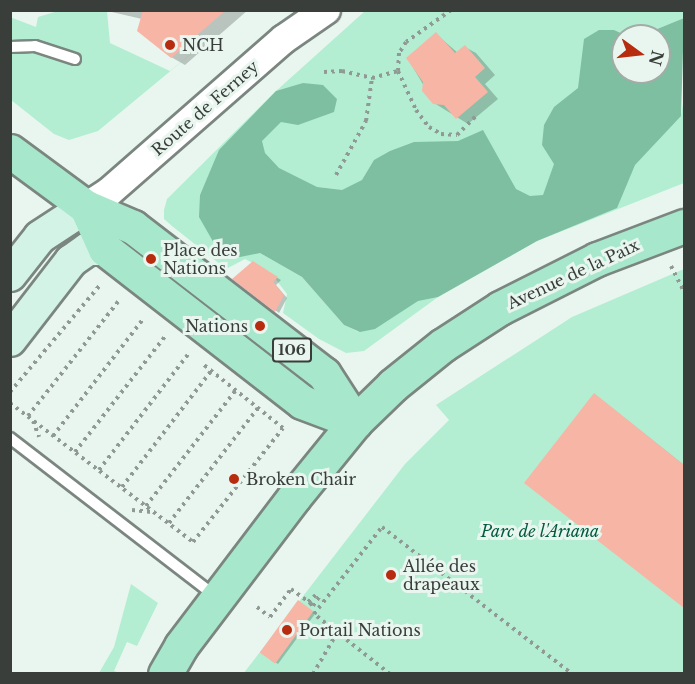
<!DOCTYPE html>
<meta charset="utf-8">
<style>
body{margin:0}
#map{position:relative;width:695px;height:684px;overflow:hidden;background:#e9f6ef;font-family:"Libre Baskerville",serif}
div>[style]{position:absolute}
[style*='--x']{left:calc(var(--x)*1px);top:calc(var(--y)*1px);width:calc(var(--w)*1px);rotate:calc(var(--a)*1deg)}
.green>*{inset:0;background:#b3eed2}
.forest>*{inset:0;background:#7ebfa1}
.shadow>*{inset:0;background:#0003}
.building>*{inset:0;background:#f7b5a6;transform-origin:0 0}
.path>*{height:4px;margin-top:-2px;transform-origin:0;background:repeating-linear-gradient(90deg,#909994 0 3px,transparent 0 7.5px)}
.roads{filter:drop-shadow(2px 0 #7b8680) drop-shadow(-2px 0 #7b8680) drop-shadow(0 2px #7b8680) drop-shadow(0 -2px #7b8680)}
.service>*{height:10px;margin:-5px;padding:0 5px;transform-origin:5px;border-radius:5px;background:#fff}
.tertiary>*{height:28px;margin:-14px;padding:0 14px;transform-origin:14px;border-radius:14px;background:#fff}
.secondary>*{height:32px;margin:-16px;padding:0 16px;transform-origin:16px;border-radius:16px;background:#d3f3e6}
.primary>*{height:33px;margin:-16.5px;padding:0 16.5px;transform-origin:16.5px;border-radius:16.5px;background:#a7e7cc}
.dots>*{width:16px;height:16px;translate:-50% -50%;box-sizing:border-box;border:3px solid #e9f6ef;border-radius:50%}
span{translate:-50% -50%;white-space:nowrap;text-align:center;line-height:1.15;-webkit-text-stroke:6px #e9f6ef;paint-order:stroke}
.shield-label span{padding:2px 4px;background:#e9f6ef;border:2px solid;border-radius:4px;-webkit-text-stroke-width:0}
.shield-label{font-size:15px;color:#393e3b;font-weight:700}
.poi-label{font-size:16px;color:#393e3b}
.left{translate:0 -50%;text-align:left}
.right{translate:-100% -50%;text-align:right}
.street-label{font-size:16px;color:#393e3b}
.park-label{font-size:16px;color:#025b3f;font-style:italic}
.frame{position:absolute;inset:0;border:12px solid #393e3b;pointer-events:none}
.north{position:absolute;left:611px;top:24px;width:60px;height:60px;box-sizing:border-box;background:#e9f6ef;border:2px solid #a3aca7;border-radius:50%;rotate:105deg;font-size:16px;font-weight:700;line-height:24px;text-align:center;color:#393e3b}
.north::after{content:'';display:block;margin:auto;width:21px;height:27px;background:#b72b0f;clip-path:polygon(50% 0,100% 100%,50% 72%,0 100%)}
</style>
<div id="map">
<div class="green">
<i style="clip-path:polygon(58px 11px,107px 11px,110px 43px,170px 71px,243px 11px,98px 131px,69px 140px,54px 134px,11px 100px,10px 17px,36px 27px,38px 17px)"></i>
<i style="clip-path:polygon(evenodd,365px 11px,684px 11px,684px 18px,640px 36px,623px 36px,623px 72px,681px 116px,684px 97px,684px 183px,537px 241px,438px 297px,364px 351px,346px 353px,319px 339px,283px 313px,287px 294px,270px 272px,245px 259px,226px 269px,172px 226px,164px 219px,164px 210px,167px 199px,276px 91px,365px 11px,207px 180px,359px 332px,344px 325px,302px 277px,260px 253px,200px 195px,207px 180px)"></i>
<i style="clip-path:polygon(684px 269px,684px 673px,243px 674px,405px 464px,449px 420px,436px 405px,572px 317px)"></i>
<i style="clip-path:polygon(131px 584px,158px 603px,137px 646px,127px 642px,114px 671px,120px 673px,99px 673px,114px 647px)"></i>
</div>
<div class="forest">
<i style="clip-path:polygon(684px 18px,681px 116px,635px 165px,617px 208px,537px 241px,438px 297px,418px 301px,375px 329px,360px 332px,344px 325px,302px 277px,260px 253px,240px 257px,219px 252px,199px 217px,200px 195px,219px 150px,276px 91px,303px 83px,323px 85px,337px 99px,334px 112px,298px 125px,281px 122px,262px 141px,265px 153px,279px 168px,317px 187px,342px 190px,362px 180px,374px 160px,390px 151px,414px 142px,458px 141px,483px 130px,516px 189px,530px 196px,543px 195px,554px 164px,542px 145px,544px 125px,554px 107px,578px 88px,584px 39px,599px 30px,614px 30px,627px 36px,623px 36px,623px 72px,659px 72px,659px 36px,640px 36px)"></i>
</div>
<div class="shadow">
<i style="clip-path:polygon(103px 10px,248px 10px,185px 65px,171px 57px,142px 19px)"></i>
<i style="clip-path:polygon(436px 34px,458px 53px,465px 47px,476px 53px,495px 75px,485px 84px,498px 99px,468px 124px,434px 103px,408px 59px)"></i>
<i style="clip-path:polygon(253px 263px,281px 280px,276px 285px,287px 298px,279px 313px,234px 279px)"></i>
<i style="clip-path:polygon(602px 400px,684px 465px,684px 606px,526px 482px)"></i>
<i style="clip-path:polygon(302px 604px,315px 614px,278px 664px,275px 662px)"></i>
</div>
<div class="building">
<i style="clip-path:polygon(143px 10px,226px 10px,171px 58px,137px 31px)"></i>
<i style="clip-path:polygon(436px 32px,455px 53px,465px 45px,485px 68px,475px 77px,488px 92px,456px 119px,444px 105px,433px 104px,422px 91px,423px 82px,406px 58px)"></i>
<i style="clip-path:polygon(253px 261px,278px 277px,273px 282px,284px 295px,275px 312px,232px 279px)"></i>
<i style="clip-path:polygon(594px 393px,684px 465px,684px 608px,524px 483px)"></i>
<i style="left:298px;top:600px;width:19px;height:65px;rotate:36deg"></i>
</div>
<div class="path">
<i style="--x:451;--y:10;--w:55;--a:144.6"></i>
<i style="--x:406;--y:42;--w:13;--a:122"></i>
<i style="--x:399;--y:53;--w:18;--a:93"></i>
<i style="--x:398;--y:71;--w:43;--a:65.2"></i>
<i style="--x:416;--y:110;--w:21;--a:53"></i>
<i style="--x:429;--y:127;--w:14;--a:30"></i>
<i style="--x:441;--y:134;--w:16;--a:4"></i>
<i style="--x:457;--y:135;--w:27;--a:-45"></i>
<i style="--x:324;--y:72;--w:18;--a:-3"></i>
<i style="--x:342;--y:71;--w:31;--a:13"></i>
<i style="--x:372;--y:78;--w:27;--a:-15"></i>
<i style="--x:336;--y:175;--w:62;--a:-60.9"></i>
<i style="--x:366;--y:121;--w:43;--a:-82.1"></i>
<i style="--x:671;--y:266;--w:29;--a:63"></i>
<i style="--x:10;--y:392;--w:141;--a:-49.9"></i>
<i style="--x:10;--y:403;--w:230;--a:37.2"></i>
<i style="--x:193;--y:542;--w:145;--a:-51.7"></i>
<i style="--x:283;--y:428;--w:101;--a:-141.4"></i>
<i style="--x:28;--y:416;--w:149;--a:-51.8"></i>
<i style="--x:33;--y:421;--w:17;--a:69"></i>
<i style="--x:53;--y:436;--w:149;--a:-52.4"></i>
<i style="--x:75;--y:452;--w:148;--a:-52.1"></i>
<i style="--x:99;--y:470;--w:148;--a:-52.4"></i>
<i style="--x:122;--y:487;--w:146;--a:-52.5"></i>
<i style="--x:146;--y:506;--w:147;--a:-52.2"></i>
<i style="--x:132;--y:510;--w:20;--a:6"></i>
<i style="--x:169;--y:523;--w:145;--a:-52.3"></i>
<i style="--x:308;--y:602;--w:15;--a:-42"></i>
<i style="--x:310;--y:603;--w:4;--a:45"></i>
<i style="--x:313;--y:606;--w:14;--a:-56"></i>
<i style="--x:257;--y:607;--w:16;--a:38"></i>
<i style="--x:270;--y:617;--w:35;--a:-53"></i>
<i style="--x:291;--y:589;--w:24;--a:36"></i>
<i style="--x:313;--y:674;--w:48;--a:-59.7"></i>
<i style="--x:390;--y:674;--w:97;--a:-141.7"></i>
<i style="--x:314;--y:614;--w:110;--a:-52"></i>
<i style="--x:382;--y:527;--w:240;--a:37.7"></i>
</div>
<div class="roads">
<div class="service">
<i style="--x:10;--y:47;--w:25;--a:-2"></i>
<i style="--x:35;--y:46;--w:42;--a:18"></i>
<i style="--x:10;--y:438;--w:259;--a:37.6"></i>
</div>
<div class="tertiary">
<i style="--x:86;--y:207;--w:27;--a:-33"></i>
<i style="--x:109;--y:192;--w:232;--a:-41.2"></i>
<i style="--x:284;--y:39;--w:51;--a:-34.6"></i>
</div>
<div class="secondary">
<i style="--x:10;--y:275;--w:48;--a:-51.7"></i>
<i style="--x:40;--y:237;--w:55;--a:-33.1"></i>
<i style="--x:10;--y:340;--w:100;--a:-52.3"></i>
<i style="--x:71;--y:261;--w:21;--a:-35"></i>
<i style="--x:88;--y:249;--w:17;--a:0"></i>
</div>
<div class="primary">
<i style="--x:10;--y:151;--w:94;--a:36.4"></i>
<i style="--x:86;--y:207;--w:51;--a:23.1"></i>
<i style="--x:133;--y:227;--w:241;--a:37.6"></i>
<i style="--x:324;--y:374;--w:57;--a:57.1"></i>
<i style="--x:86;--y:207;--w:46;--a:65.7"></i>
<i style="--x:105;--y:249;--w:249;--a:37.8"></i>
<i style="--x:302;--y:402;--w:57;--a:20.7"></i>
<i style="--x:165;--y:674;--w:32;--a:-60"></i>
<i style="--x:181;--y:646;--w:187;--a:-52.8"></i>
<i style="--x:294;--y:497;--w:97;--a:-50.9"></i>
<i style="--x:355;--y:422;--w:53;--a:-44.2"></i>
<i style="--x:393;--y:385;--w:64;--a:-38.7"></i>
<i style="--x:443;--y:345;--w:68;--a:-33"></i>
<i style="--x:500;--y:308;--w:109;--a:-26.8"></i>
<i style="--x:597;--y:259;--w:93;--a:-20.8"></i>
</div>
</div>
<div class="dots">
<i style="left:170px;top:45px;background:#b72b0f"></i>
<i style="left:151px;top:259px;background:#b72b0f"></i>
<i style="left:260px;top:326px;background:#b72b0f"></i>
<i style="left:234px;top:479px;background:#b72b0f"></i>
<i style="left:391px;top:575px;background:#b72b0f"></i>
<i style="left:287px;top:630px;background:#b72b0f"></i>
</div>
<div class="shield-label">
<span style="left:292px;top:350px">106</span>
</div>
<div class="poi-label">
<span class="left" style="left:182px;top:45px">NCH</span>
<span class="left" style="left:163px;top:259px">Place des<br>Nations</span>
<span class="right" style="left:248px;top:326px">Nations</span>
<span class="left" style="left:246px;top:479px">Broken Chair</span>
<span class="left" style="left:403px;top:575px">Allée des<br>drapeaux</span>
<span class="left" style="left:299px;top:630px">Portail Nations</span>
</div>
<div class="street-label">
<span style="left:205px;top:108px;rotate:-41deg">Route de Ferney</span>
<span style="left:573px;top:274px;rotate:-25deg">Avenue de la Paix</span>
</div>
<div class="park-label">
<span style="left:540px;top:531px">Parc de l'Ariana</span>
</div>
<div class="frame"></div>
<div class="north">N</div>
</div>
